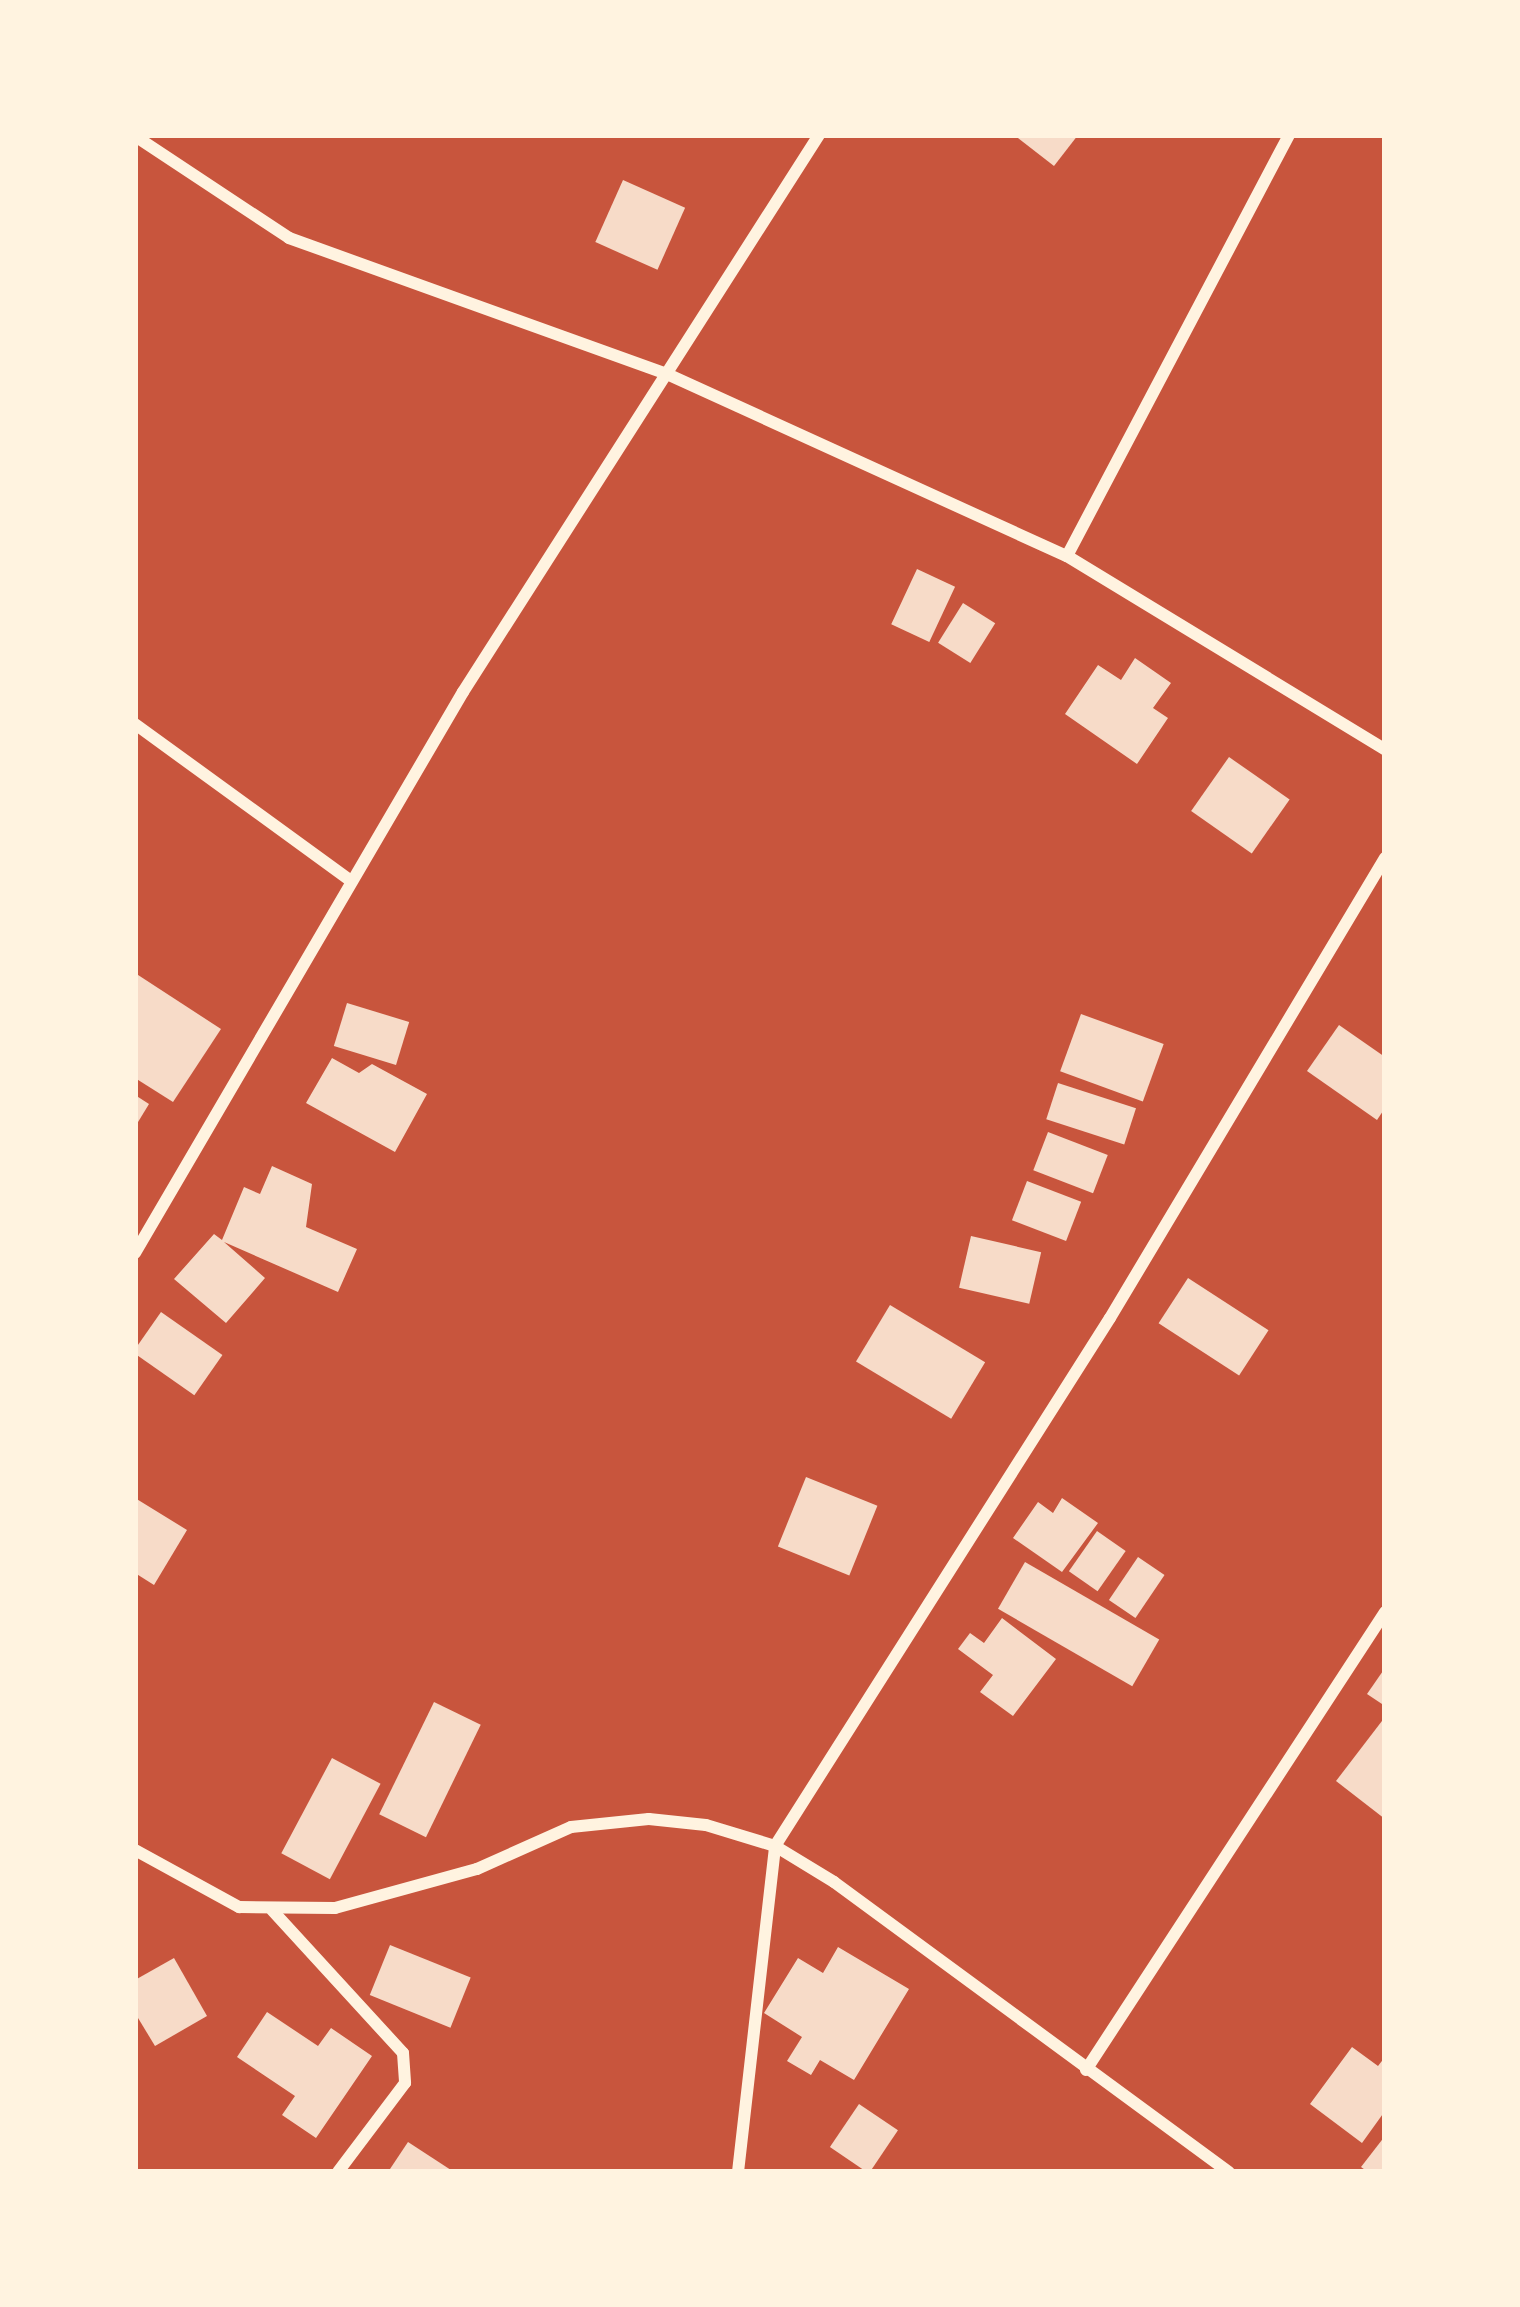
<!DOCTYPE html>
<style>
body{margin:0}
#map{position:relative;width:1520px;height:2307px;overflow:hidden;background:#c8553d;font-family:"Nunito Sans",sans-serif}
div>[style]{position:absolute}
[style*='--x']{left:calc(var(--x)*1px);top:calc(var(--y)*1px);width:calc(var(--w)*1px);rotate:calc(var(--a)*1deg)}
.building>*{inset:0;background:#f7dbc8;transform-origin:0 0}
.minor>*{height:12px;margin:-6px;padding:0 6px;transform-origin:6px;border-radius:6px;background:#fff3e0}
span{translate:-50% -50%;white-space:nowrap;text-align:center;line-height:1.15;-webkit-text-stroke:10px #fff3e0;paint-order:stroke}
.frame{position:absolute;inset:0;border:138px solid #fff3e0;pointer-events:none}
</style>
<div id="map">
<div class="building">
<i style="clip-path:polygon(1014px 135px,1078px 135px,1054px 166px)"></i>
<i style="left:623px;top:180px;width:68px;height:68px;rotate:24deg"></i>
<i style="left:917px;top:569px;width:42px;height:61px;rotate:25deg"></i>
<i style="left:963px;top:603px;width:38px;height:47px;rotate:32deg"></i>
<i style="clip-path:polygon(1135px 658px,1171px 683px,1153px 708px,1168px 718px,1137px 764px,1065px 714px,1098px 665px,1121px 680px)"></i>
<i style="left:1229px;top:757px;width:74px;height:66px;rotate:35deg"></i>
<i style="clip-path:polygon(135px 973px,221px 1029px,173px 1102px,135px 1078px)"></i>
<i style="left:347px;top:1003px;width:65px;height:45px;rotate:17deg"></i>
<i style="left:1081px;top:1014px;width:88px;height:61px;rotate:20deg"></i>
<i style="clip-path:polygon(1339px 1025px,1385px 1057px,1385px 1108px,1377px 1120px,1307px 1071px)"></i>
<i style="clip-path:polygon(332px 1058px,359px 1073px,372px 1064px,427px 1094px,395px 1152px,306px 1103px)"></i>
<i style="left:1058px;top:1083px;width:82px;height:38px;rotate:18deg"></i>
<i style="clip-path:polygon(135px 1095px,149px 1104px,135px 1127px)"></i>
<i style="left:1048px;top:1132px;width:64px;height:41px;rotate:21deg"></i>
<i style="clip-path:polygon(272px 1166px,312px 1184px,306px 1227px,357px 1249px,338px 1292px,224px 1242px,265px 1278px,226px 1323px,174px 1279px,214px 1234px,222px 1240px,244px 1187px,260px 1194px)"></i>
<i style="left:1027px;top:1181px;width:58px;height:42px;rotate:21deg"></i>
<i style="left:971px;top:1236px;width:72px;height:53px;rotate:13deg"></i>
<i style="left:1188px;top:1278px;width:96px;height:54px;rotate:33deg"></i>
<i style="left:890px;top:1305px;width:111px;height:66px;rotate:31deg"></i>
<i style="left:161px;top:1312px;width:75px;height:49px;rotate:35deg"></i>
<i style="left:806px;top:1477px;width:77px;height:75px;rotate:22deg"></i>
<i style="clip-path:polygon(135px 1498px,187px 1530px,154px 1585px,135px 1573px)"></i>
<i style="clip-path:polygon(1062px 1498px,1098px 1523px,1062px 1572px,1013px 1538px,1038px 1502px,1053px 1513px)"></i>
<i style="left:1097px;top:1531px;width:35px;height:49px;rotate:35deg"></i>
<i style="left:1138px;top:1557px;width:32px;height:52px;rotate:34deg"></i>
<i style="left:1025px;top:1562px;width:155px;height:54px;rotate:30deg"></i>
<i style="clip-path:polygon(1002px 1618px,1056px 1659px,1013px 1716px,980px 1692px,993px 1675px,958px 1649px,970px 1633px,984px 1643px)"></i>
<i style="clip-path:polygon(1385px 1668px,1385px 1706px,1367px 1694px)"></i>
<i style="left:434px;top:1702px;width:52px;height:125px;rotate:26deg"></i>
<i style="clip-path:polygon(1385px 1717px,1385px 1819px,1336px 1781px)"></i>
<i style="left:332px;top:1758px;width:55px;height:108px;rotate:28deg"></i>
<i style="left:390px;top:1945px;width:87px;height:54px;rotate:22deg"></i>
<i style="clip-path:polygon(838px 1947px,909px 1989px,854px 2080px,820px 2060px,811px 2075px,787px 2061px,802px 2037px,764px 2013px,798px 1958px,823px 1973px)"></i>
<i style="clip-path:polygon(174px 1958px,207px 2016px,155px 2046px,135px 2013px,135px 1980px)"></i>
<i style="clip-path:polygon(267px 2012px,318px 2046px,331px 2028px,372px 2056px,316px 2138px,282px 2115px,295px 2096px,237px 2057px)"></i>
<i style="clip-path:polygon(1352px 2047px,1378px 2066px,1385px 2057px,1385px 2111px,1362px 2143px,1310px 2104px)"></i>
<i style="left:859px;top:2104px;width:47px;height:52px;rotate:34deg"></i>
<i style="clip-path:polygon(1385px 2136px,1385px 2172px,1368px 2172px,1361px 2167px)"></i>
<i style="clip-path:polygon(408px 2142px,454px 2172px,388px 2172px)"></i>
</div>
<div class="minor">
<i style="--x:135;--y:136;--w:185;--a:33.5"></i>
<i style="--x:289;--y:238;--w:402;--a:19.8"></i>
<i style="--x:667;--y:374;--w:439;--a:24.5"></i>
<i style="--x:1067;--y:556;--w:372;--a:31.3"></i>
<i style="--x:1067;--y:556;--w:476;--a:-62.2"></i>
<i style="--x:135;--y:724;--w:266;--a:36"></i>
<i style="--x:135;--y:1253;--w:650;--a:-59.69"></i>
<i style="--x:463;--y:692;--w:661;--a:-57.42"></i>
<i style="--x:135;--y:1850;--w:119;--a:28.7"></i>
<i style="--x:239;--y:1907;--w:96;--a:0.6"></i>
<i style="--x:335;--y:1908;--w:147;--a:-15.4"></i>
<i style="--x:477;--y:1869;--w:103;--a:-24.1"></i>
<i style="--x:571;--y:1827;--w:78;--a:-5.9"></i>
<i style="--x:649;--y:1819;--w:57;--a:6"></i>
<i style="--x:706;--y:1825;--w:72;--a:16.9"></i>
<i style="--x:775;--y:1846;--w:69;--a:31.4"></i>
<i style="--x:834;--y:1882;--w:490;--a:36.3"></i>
<i style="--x:272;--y:1910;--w:194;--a:47.5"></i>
<i style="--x:403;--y:2053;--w:30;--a:86"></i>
<i style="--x:405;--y:2083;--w:111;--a:127"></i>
<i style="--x:1086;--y:2070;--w:547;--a:-56.86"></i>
<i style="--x:738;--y:2172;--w:328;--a:-83.5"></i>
<i style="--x:775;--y:1846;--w:625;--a:-57.61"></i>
<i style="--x:1110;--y:1318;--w:536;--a:-59.13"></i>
</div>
<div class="frame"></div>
</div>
